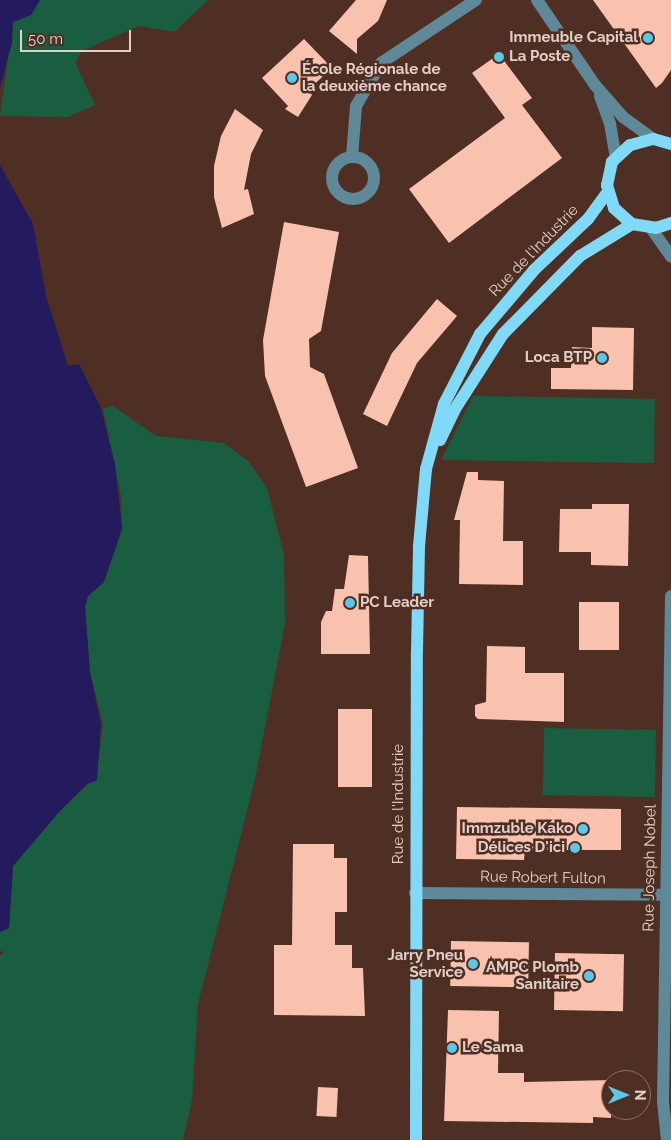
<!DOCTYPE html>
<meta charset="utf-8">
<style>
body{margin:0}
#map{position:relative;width:671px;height:1140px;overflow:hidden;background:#4f2f23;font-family:Raleway,sans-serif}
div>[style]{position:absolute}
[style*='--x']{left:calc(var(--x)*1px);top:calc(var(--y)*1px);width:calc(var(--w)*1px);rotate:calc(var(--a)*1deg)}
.green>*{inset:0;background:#1a5e42;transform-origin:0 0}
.water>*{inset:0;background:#231b5e}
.building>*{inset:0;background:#f8c2ae;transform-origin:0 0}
.minor>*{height:12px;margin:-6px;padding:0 6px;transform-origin:6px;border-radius:6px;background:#5f8998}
.minor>.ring{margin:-6px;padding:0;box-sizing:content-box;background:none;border:12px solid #5f8998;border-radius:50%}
.major>*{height:12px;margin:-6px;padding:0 6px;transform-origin:6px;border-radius:6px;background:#7fd9f7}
.dots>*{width:14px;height:14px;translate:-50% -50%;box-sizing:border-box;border:2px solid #4f2f23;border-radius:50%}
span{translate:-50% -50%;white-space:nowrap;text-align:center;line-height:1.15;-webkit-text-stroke:5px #4f2f23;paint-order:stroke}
.poi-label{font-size:15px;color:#e3cfc7;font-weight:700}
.right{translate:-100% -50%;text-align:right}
.left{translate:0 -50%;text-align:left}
.street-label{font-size:15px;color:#e3cfc7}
.north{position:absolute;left:601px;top:1070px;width:50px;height:50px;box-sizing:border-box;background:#4f2f23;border:1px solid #8a6f65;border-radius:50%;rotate:90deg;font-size:14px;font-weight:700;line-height:20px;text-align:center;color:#e3cfc7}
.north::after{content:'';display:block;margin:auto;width:18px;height:22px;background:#5dc7e8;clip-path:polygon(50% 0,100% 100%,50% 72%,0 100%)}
.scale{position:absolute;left:20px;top:30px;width:111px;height:22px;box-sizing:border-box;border:2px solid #e3cfc7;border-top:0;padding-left:6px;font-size:15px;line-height:18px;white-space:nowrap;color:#e3cfc7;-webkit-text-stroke:4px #4f2f23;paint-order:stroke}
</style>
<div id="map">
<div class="green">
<i style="clip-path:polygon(40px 0,208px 0,174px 32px,139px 26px,82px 51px,75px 62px,95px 105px,68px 117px,0 116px,13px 22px,31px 15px)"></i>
<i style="clip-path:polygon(473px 396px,655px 399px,654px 463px,441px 460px)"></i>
<i style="clip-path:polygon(113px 406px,156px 436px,224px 443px,249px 462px,267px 488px,284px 555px,285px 624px,255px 779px,198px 1004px,192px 1100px,183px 1140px,0 1140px,0 956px,4px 952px,0 951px,0 932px,9px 928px,13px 866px,59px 812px,88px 784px,96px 781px,103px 724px,90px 672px,85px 607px,88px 596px,104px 582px,122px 529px,121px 497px,103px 409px)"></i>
<i style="left:544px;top:728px;width:112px;height:67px;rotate:1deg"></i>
</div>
<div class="water">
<i style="clip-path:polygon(0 0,40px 0,31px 15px,13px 22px,12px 43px,0 87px)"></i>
<i style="clip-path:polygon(0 165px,33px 224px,46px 296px,68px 366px,79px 364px,101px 408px,115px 464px,122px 529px,104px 582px,88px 596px,85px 607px,90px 672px,101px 724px,97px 780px,87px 784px,59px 812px,13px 866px,9px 928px,0 932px)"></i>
</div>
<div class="building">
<i style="clip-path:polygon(356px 0,387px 0,378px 21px,357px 39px,357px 54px,329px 31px)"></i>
<i style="clip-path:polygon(593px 0,671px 0,671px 70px,662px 83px,656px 88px)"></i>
<i style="clip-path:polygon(304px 39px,332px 68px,308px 90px,312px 95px,298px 117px,285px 109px,288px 106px,262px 78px)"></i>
<i style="clip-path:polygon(499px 54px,532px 98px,522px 105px,562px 158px,449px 243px,409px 189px,505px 118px,472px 73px)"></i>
<i style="clip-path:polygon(235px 109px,263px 130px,251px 154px,244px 190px,248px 189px,254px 214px,222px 228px,214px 197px,214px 166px,221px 136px)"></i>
<i style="clip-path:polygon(284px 222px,339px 232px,321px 331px,309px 339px,310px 367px,324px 374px,358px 468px,306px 487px,265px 376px,263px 340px)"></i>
<i style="clip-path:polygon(437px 299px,457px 316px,417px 363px,387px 426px,363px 414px,392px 353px)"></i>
<i style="clip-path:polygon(592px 327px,634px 328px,633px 390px,551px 389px,551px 368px,571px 368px,572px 347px,592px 348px)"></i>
<i style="clip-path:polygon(467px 472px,478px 472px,478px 480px,504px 481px,503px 541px,523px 541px,523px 585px,459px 584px,460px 520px,454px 520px)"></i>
<i style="clip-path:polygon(592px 504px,629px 504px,628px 566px,591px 565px,591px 552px,559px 552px,560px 509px,592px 509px)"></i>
<i style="clip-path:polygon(349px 555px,368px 556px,370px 654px,321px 654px,321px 622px,326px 611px,332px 611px,335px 589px,344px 589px)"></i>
<i style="left:579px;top:602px;width:40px;height:48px"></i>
<i style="clip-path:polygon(487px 646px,525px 647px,525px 673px,564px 673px,564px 722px,478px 719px,475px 716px,475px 705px,486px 702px)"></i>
<i style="left:338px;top:709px;width:34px;height:78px"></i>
<i style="clip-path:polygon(457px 807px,621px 809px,621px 850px,525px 850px,524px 860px,456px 859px)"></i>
<i style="clip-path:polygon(293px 844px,334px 844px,334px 858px,347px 858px,347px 912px,335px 912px,335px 945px,352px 945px,352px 968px,363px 968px,365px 1016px,274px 1015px,274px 945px,292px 945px)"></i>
<i style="left:451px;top:941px;width:78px;height:45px;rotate:1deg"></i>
<i style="left:555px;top:953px;width:69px;height:57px;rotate:1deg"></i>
<i style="clip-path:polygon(448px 1010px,499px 1011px,498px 1073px,524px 1073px,524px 1082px,611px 1080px,611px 1118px,593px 1117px,593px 1123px,444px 1121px)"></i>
<i style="left:318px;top:1087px;width:20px;height:29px;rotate:3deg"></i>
</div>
<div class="minor">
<i style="--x:537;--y:0;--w:103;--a:55.7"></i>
<i style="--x:595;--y:85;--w:43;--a:48.8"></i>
<i style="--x:623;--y:117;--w:37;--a:36"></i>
<i style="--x:600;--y:96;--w:30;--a:70"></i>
<i style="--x:610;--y:124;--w:34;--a:80"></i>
<i style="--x:352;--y:157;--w:51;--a:-85.5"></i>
<i style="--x:356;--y:106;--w:50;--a:-59.8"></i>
<i style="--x:381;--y:63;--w:114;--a:-33.6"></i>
<i class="ring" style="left:332px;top:157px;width:30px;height:30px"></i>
<i style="--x:651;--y:228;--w:35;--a:55"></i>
<i style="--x:415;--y:893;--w:256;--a:0.4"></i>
<i style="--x:667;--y:1140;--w:39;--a:-96"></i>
<i style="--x:663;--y:1101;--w:505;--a:-89.09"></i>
</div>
<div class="major">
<i style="--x:671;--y:144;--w:19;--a:-164"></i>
<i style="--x:653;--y:139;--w:24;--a:165"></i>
<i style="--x:630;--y:145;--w:25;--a:137"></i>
<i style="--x:612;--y:162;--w:24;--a:102"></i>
<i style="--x:607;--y:185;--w:24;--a:73"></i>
<i style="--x:614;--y:208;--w:24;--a:42"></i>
<i style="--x:632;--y:224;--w:24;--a:9"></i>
<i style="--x:656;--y:228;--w:16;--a:-18"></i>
<i style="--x:440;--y:440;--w:34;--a:-64"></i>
<i style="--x:455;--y:409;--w:89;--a:-57.4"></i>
<i style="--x:503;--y:334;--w:110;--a:-45.4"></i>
<i style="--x:580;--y:256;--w:61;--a:-31.6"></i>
<i style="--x:416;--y:1140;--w:489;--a:-89.9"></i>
<i style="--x:417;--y:651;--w:105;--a:-88.9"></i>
<i style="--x:419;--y:546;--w:77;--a:-84.8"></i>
<i style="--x:426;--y:469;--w:67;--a:-74.5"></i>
<i style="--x:444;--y:404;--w:79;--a:-62.8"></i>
<i style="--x:480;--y:334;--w:84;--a:-49.8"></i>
<i style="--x:534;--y:270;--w:74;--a:-43.4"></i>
<i style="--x:588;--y:219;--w:34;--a:-54"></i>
</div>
<div class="dots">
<i style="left:648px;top:38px;background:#5dc7e8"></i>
<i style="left:499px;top:57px;background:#5dc7e8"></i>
<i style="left:292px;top:78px;background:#5dc7e8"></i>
<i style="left:602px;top:358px;background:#5dc7e8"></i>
<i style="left:350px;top:603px;background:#5dc7e8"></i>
<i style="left:583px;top:829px;background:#5dc7e8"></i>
<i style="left:575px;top:848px;background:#5dc7e8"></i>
<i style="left:473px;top:964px;background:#5dc7e8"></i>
<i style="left:589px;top:976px;background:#5dc7e8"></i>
<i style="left:452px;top:1048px;background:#5dc7e8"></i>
</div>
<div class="poi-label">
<span class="right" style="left:638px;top:38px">Immeuble Capital</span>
<span class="left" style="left:509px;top:57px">La Poste</span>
<span class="left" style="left:302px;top:78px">École Régionale de<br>la deuxième chance</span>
<span class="right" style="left:592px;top:358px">Loca BTP</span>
<span class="left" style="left:360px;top:603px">PC Leader</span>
<span class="right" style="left:573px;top:829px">Immzuble Kako</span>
<span class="right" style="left:565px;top:848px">Délices D'ici</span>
<span class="right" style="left:463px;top:964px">Jarry Pneu<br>Service</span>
<span class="right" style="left:579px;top:976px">AMPC Plomb<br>Sanitaire</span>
<span class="left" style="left:462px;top:1048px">Le Sama</span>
</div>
<div class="street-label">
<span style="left:534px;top:251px;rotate:-46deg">Rue de l'Industrie</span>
<span style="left:399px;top:804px;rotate:-90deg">Rue de l'Industrie</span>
<span style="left:650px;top:868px;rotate:-89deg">Rue Joseph Nobel</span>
<span style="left:543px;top:878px;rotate:1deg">Rue Robert Fulton</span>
</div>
<div class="north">N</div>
<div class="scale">50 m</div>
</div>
